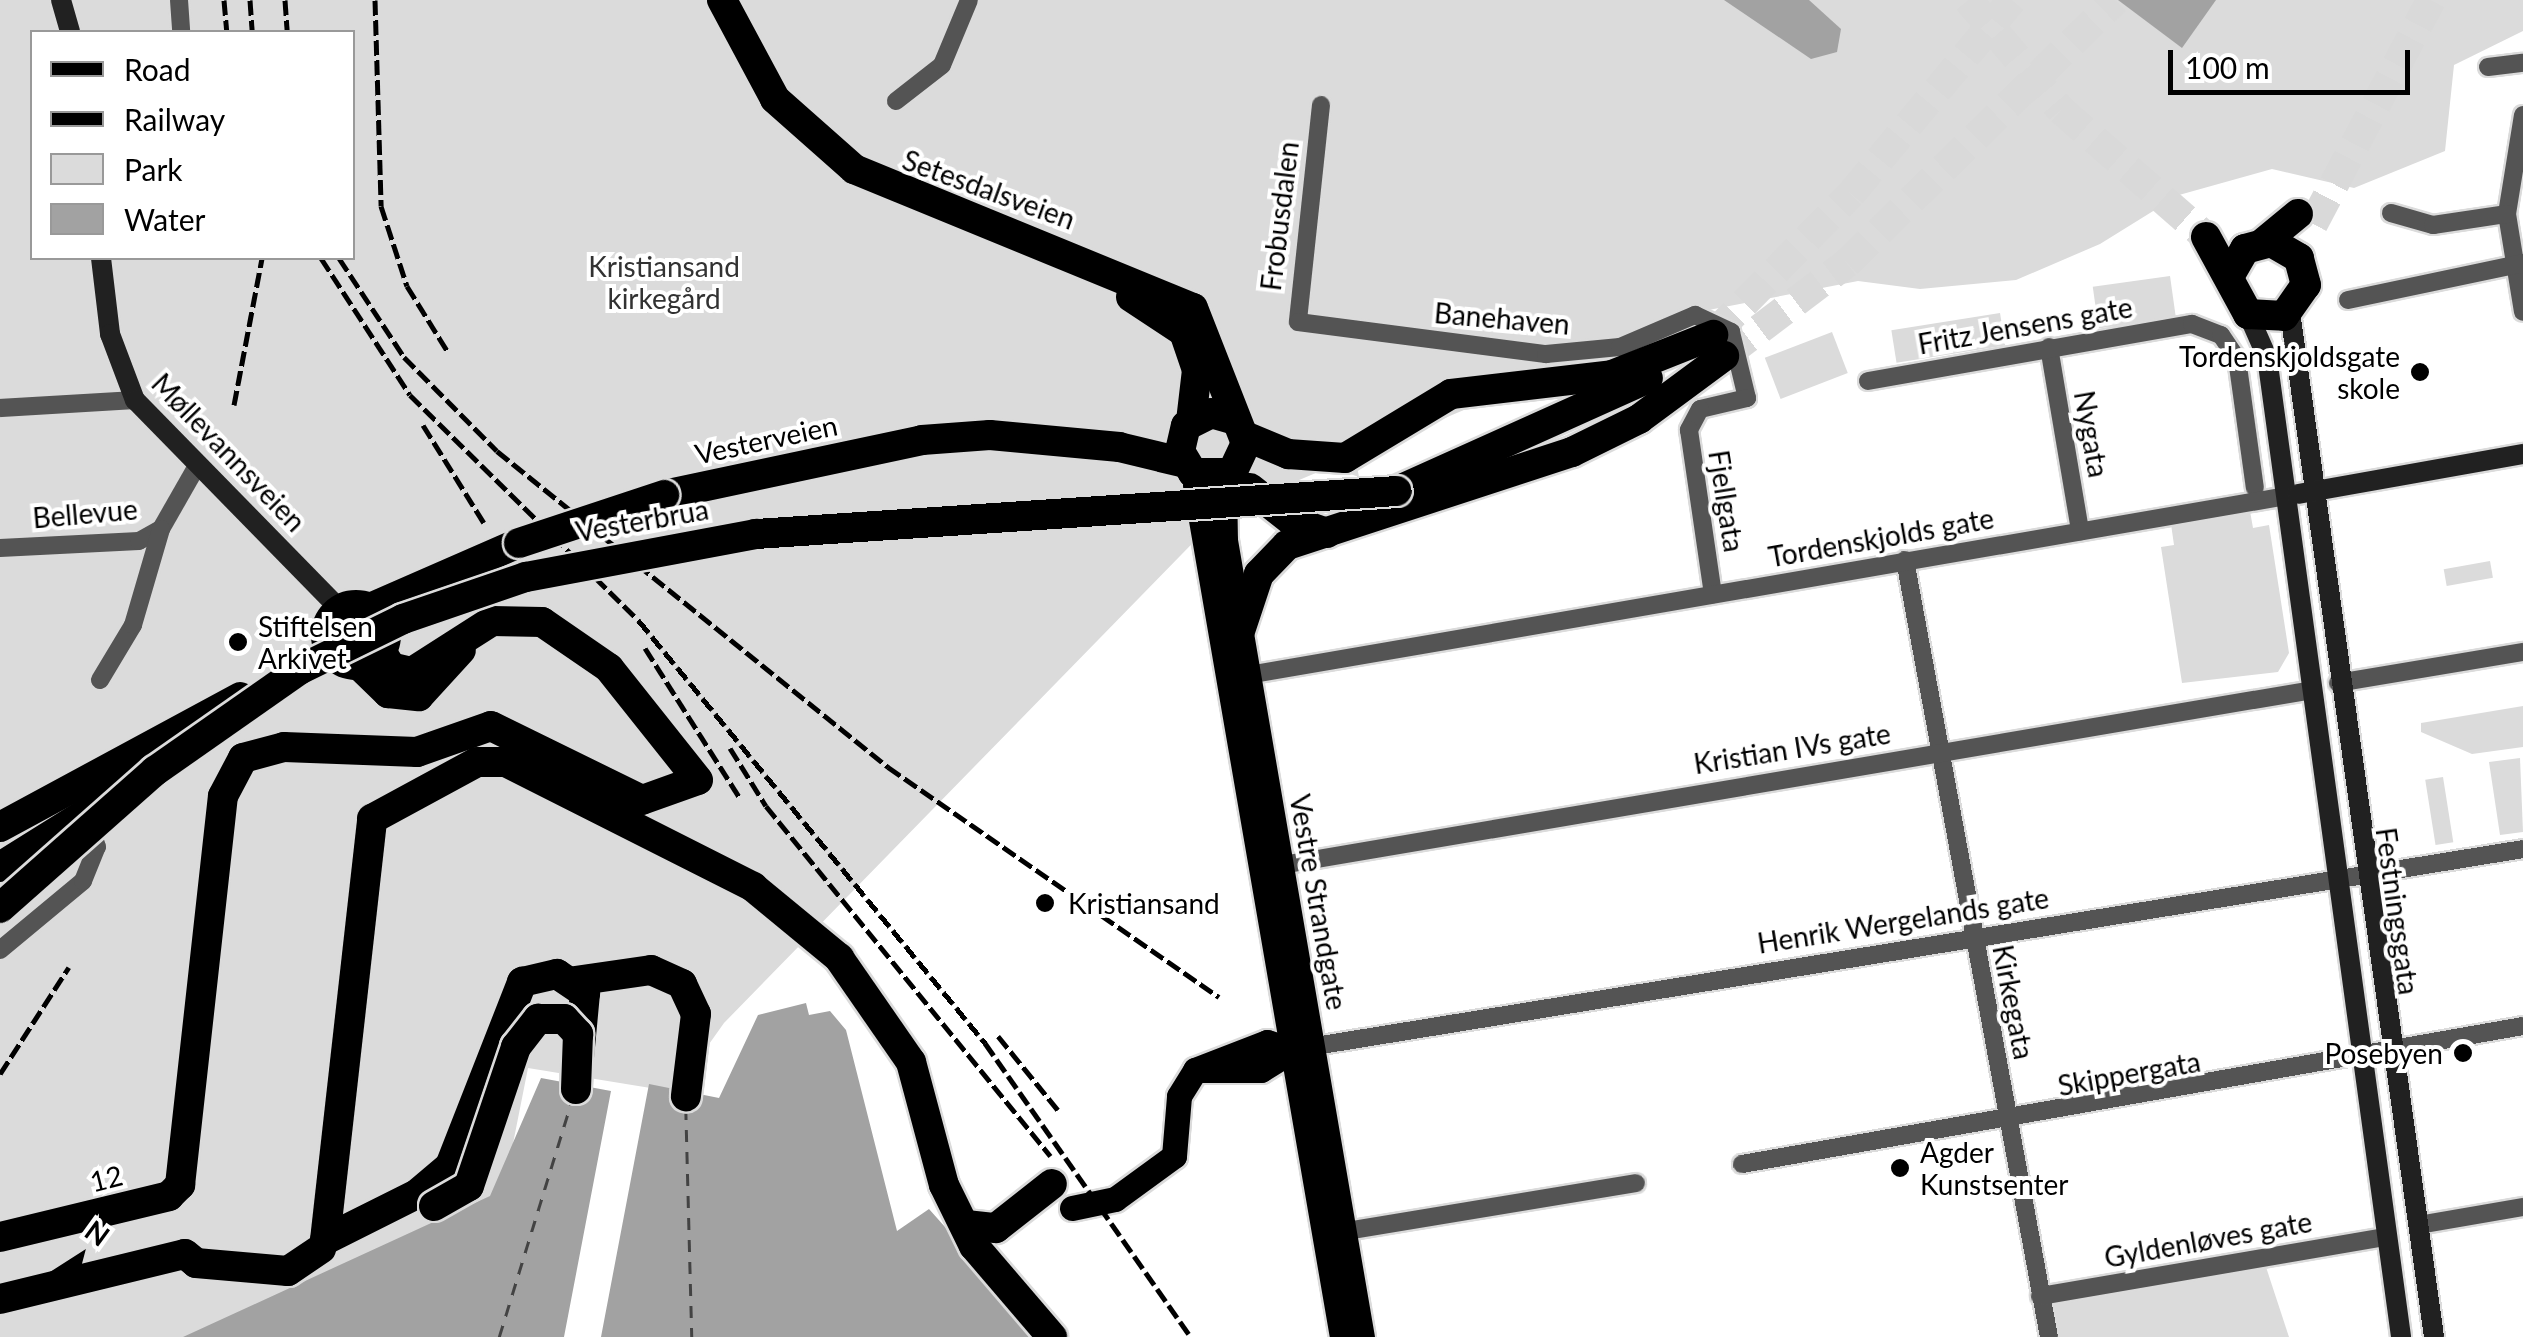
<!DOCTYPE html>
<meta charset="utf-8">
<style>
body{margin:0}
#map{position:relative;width:2523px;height:1337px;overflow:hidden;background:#fff;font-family:Lato,sans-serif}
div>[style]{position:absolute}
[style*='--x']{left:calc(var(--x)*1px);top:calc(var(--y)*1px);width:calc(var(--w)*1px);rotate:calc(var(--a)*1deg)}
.green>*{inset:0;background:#dbdbdb;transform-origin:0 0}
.water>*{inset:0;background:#a2a2a2}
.ferry>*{height:2.5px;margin-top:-1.25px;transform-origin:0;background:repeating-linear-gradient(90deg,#434343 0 12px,transparent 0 22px)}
.highway-tunnel>*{height:30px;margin-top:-15px;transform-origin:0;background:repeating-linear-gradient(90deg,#d9d9d9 0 30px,transparent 0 45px)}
.roads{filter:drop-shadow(2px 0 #dbdbdb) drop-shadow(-2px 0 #dbdbdb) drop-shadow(0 2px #dbdbdb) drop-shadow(0 -2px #dbdbdb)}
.street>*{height:18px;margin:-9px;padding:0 9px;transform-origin:9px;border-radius:9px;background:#545454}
.secondary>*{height:20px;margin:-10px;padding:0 10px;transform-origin:10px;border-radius:10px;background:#212121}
.primary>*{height:25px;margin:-12.5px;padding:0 12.5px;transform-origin:12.5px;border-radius:12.5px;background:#000}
.highway>*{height:30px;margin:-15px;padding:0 15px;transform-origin:15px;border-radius:15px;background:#000}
.highway>.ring{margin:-15px;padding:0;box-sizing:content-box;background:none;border:30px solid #000;border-radius:50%}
.rail>*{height:5px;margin-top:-2.5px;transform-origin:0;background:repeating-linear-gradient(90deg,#000 0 15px,transparent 0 20px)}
.bridges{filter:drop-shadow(2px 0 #dbdbdb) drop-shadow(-2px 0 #dbdbdb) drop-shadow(0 2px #dbdbdb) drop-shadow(0 -2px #dbdbdb)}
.highway-bridge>*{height:30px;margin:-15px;padding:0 15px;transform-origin:15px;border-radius:15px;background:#000}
.dots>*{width:28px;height:28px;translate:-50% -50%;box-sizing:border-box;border:5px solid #fff;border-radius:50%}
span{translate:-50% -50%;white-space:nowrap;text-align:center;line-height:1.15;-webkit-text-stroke:8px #fff;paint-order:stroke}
.street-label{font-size:28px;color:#000}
.park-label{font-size:28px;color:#323232}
.poi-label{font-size:28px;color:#000}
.right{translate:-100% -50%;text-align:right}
.left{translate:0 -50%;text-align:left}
.legend{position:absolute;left:30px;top:30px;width:325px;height:230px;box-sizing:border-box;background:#fff;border:2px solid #999;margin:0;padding:12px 18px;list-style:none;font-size:30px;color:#000}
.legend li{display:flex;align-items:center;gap:20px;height:50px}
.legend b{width:50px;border:2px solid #999}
.north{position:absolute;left:30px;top:1207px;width:100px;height:100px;-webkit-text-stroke:8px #fff;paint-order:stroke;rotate:36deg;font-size:28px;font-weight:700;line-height:40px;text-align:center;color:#000}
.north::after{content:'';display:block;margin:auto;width:35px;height:45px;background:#000;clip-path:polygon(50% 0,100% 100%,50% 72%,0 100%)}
.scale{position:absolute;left:2168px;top:50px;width:242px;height:45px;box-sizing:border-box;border:5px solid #000;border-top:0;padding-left:12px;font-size:30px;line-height:35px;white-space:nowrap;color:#000;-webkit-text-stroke:8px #fff;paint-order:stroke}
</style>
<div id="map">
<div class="green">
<i style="clip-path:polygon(evenodd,0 0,2523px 0,2523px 31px,2454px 65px,2445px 151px,2354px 188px,2272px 169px,2179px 195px,2100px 244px,2016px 280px,1920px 289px,1858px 281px,1693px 313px,1355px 456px,1359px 477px,1330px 467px,1223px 512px,724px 1023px,675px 1092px,528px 1068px,501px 1204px,191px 1337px,0 1337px,0 0,32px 32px,352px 32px,352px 258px,32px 258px,32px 32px)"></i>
<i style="left:2170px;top:276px;width:42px;height:78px;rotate:82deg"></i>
<i style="left:2000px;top:313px;width:33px;height:110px;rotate:81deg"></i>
<i style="left:1832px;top:332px;width:44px;height:72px;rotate:69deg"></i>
<i style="clip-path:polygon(2250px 511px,2253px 528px,2269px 525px,2289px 653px,2278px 672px,2182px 683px,2161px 547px,2174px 545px,2171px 524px)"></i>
<i style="left:2490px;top:561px;width:17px;height:47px;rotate:80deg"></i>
<i style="clip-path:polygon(2523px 706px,2523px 747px,2472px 754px,2421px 732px,2421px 723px)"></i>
<i style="clip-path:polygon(2520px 758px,2523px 832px,2500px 835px,2489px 762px)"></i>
<i style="left:2443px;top:777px;width:66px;height:18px;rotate:81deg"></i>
<i style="clip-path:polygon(2265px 1264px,2289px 1337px,2052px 1337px,2044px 1295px)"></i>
</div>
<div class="water">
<i style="clip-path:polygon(1724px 0,1809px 0,1841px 29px,1837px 52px,1811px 59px)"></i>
<i style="clip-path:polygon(2118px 0,2216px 0,2182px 48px)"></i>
<i style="clip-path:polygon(806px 1003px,809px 1015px,830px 1011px,846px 1030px,897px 1231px,929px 1209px,1043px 1337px,601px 1337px,649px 1084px,719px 1098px,758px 1015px)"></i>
<i style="clip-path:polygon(541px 1078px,611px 1091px,564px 1337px,183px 1337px,490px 1196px)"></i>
</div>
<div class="ferry">
<i style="--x:686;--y:1108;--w:229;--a:88.5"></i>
<i style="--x:499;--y:1337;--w:248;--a:-72.9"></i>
</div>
<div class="highway-tunnel">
<i style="--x:1968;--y:0;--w:144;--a:49.8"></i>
<i style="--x:2061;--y:110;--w:193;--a:41.2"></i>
<i style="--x:2313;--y:224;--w:253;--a:-62.2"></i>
<i style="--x:1713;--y:335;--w:197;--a:-45.6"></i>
<i style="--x:1851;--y:194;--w:252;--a:-50.3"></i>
<i style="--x:1724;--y:356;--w:154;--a:-37.1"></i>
<i style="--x:1847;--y:263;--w:376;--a:-44.4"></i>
</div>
<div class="roads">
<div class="street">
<i style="--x:179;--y:0;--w:32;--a:86"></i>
<i style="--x:2488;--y:67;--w:35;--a:-7"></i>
<i style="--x:896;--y:101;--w:58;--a:-38"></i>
<i style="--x:942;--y:65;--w:70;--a:-67.4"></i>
<i style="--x:1321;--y:105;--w:218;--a:96.1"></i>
<i style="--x:1298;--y:322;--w:250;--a:7.4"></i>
<i style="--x:1546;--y:354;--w:74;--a:-5.4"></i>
<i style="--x:1620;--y:347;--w:82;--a:-23.1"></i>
<i style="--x:1695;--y:315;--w:40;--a:25"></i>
<i style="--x:1731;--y:332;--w:68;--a:76.4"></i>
<i style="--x:1747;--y:398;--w:48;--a:166.8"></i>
<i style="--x:1700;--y:409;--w:24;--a:118"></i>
<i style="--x:1689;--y:430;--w:166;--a:81.7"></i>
<i style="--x:2523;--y:115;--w:100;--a:99.2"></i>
<i style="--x:2507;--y:214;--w:99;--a:80.7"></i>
<i style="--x:2391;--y:213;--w:44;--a:15.9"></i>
<i style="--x:2433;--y:225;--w:75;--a:-8.5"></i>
<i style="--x:2348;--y:300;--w:179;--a:-11.9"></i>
<i style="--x:2049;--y:347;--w:187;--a:80.4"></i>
<i style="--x:1868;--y:381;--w:329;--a:-10"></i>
<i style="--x:2192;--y:324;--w:31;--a:21"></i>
<i style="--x:2221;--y:335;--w:29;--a:56"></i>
<i style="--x:2237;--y:359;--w:130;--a:82.1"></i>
<i style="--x:0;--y:408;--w:135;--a:-3.4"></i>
<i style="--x:0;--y:548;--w:139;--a:-2.9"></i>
<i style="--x:139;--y:541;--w:25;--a:-29"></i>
<i style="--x:161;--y:529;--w:73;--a:-60.3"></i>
<i style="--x:1905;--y:560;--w:790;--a:79.5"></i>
<i style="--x:1248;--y:675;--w:1053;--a:-9.78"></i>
<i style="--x:100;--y:680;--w:64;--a:-59"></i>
<i style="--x:133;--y:625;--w:100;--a:-73.7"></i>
<i style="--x:2338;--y:683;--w:188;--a:-9.5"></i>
<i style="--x:1282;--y:865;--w:1045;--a:-9.64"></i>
<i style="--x:0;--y:950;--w:108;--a:-39.7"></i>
<i style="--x:83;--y:881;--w:37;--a:-68"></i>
<i style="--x:97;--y:847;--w:26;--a:-108"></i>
<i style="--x:1303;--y:1048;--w:1236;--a:-9.26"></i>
<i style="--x:1742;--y:1164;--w:793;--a:-10.02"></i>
<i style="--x:2418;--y:1225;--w:107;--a:-9.7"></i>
<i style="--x:1335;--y:1233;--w:305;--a:-9.4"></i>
<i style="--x:2040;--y:1296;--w:349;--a:-9.7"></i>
</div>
<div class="secondary">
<i style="--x:61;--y:0;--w:33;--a:74"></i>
<i style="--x:101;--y:258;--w:77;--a:83.2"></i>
<i style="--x:110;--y:334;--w:71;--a:69.3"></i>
<i style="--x:135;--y:400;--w:293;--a:45.6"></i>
<i style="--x:2290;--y:312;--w:1035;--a:82"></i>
<i style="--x:2248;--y:314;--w:47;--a:66.2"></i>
<i style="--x:2267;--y:357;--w:989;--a:82.21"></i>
<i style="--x:2298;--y:494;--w:229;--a:-10.1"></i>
</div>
<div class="primary">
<i style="--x:1224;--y:484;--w:56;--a:89"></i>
<i style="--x:1225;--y:540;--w:809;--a:80.25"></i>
<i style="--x:1195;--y:485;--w:865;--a:80.21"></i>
<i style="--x:1200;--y:1070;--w:61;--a:0"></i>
<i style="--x:1261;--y:1070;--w:38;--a:-32"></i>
<i style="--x:1072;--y:1208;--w:44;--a:-11.8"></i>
<i style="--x:1115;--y:1199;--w:73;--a:-36.1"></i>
<i style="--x:1174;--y:1156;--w:60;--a:-85.2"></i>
<i style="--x:1179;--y:1096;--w:31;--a:-58"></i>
<i style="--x:1195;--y:1070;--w:77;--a:-21.3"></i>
<i style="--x:1267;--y:1042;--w:27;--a:17"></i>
</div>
<div class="highway">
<i style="--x:722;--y:0;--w:112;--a:61.8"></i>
<i style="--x:775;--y:99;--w:106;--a:41.5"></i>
<i style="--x:854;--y:169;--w:366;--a:22.3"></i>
<i style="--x:1193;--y:308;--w:145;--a:68.6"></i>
<i style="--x:1246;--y:443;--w:33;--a:115"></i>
<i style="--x:1232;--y:473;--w:39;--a:180"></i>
<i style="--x:1193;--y:473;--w:26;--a:-121"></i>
<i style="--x:1180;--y:451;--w:26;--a:-77"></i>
<i style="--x:1186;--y:426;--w:28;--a:-27"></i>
<i style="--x:1211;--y:413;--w:22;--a:16"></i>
<i style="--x:2206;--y:237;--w:88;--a:61.4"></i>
<i style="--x:2248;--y:314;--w:36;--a:3"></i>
<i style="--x:2284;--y:316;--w:38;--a:-55"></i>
<i style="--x:2306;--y:285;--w:28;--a:-105"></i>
<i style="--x:2299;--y:258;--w:32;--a:-150"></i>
<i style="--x:2271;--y:242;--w:27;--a:165"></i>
<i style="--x:2245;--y:249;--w:32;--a:120"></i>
<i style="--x:2264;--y:242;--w:44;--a:-39.5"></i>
<i style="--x:1131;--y:297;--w:64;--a:33.4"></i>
<i style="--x:1184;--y:332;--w:40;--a:71.1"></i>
<i style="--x:1197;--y:370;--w:51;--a:96.7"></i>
<i style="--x:1245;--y:436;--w:47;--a:22.7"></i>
<i style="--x:1288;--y:454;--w:57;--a:4"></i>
<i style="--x:1345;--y:458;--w:124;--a:-31.1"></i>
<i style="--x:1451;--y:394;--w:162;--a:-6.7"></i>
<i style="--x:1612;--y:375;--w:109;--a:-21.6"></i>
<i style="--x:1250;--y:488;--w:53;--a:38.2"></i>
<i style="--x:1292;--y:521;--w:37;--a:19"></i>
<i style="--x:1397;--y:491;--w:275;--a:-24.2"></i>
<i style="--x:664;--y:495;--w:264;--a:-12"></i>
<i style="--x:922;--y:440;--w:68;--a:-4.2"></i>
<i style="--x:990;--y:435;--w:130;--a:5.3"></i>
<i style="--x:1119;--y:447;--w:68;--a:13.6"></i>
<i class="ring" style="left:326px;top:605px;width:30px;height:30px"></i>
<i style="--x:370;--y:608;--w:163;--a:-23.6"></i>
<i style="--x:1240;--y:631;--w:60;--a:-71.6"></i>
<i style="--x:1259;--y:574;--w:40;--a:-46"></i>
<i style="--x:1287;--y:545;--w:300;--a:-18.1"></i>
<i style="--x:1572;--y:452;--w:75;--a:-26.2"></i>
<i style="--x:1639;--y:419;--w:106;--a:-36.5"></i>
<i style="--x:358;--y:664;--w:42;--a:44"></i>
<i style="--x:388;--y:693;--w:31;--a:6"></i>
<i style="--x:419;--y:696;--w:62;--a:-47.6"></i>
<i style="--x:0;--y:827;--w:273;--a:-28.4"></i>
<i style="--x:0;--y:867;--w:142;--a:-32"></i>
<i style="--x:575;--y:981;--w:77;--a:-8.2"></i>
<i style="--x:651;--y:970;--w:34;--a:24"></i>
<i style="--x:682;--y:984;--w:33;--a:65"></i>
<i style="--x:696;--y:1014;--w:83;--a:97"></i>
<i style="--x:966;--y:1225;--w:30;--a:6"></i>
<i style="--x:996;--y:1228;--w:71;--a:-38.2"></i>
<i style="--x:0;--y:1237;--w:174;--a:-13.6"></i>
<i style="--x:169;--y:1196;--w:16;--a:-45"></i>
<i style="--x:180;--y:1185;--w:391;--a:-83.7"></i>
<i style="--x:223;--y:796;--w:43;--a:-62.2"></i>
<i style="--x:243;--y:758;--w:42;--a:-15"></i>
<i style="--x:284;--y:747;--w:133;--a:2.2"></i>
<i style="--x:417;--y:752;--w:78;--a:-19.4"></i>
<i style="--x:491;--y:726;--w:168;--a:26.1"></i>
<i style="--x:642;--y:800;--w:59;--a:-19.7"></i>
<i style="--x:698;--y:780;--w:143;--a:-128.5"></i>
<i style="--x:609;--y:668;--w:81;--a:-145.5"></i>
<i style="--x:542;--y:622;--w:50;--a:-178.9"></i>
<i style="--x:492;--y:621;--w:95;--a:147.5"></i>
<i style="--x:412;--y:672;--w:22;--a:-167"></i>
<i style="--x:391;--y:667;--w:19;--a:-122"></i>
<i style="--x:325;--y:1240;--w:424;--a:-83.6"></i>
<i style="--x:372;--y:819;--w:119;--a:-28.5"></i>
<i style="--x:477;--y:762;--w:29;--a:0"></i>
<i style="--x:506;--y:762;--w:277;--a:26.8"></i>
<i style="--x:753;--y:887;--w:112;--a:39.5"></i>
<i style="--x:839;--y:958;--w:126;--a:55.3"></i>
<i style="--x:911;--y:1062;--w:127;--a:75"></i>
<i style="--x:944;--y:1185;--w:68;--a:63.8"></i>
<i style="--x:974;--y:1246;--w:120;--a:49.4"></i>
<i style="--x:325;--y:1240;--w:103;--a:-26.6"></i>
<i style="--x:417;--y:1194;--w:43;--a:-40.3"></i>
<i style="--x:450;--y:1166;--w:198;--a:-68.6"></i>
<i style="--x:522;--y:982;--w:36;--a:-13"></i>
<i style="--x:557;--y:974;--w:34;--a:34"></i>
<i style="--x:585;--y:993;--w:65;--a:95.3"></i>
<i style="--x:0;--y:1299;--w:190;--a:-13.7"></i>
<i style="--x:185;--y:1254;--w:14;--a:39"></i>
<i style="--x:196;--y:1263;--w:92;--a:5"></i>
<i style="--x:288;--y:1271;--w:40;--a:-34"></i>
</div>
</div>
<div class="rail">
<i style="--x:224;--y:0;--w:32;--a:85"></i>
<i style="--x:250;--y:0;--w:32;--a:86"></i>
<i style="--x:285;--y:0;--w:32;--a:86"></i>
<i style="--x:375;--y:0;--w:206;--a:88.3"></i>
<i style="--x:381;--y:206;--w:84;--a:72"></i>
<i style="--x:407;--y:286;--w:78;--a:58.2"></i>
<i style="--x:321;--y:258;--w:163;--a:57"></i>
<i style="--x:410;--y:395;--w:322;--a:44.6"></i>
<i style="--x:639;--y:621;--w:546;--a:50.65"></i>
<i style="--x:985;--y:1043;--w:359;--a:55"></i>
<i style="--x:339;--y:258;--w:118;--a:56.7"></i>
<i style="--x:404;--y:357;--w:132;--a:45.3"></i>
<i style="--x:497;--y:451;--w:503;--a:38.94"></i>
<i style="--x:888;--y:767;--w:403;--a:34.8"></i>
<i style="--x:234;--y:405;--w:150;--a:-79.2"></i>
<i style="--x:423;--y:425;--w:115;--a:58.1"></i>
<i style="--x:645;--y:648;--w:178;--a:57.7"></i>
<i style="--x:730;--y:748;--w:68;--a:58.2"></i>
<i style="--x:766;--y:806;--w:451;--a:50.9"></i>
<i style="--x:998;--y:1036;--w:95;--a:51"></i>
<i style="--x:0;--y:1074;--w:127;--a:-57.2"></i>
</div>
<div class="bridges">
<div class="highway-bridge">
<i style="--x:519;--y:543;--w:153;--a:-18.3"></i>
<i style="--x:0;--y:908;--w:207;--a:-41.5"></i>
<i style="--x:155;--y:771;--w:176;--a:-35"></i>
<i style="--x:299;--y:670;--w:116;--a:-26.1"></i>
<i style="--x:403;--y:619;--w:130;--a:-18.9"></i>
<i style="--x:526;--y:577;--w:234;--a:-10.6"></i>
<i style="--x:756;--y:534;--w:642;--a:-3.84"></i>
<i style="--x:434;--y:1206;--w:40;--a:-29.7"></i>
<i style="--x:469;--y:1186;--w:147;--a:-71.3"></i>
<i style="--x:516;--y:1047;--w:36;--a:-52"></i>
<i style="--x:538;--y:1019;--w:26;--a:0"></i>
<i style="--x:564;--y:1019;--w:21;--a:47"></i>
<i style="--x:578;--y:1034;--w:55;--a:92.1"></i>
</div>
</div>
<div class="dots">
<i style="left:2420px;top:372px;background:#000"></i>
<i style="left:238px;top:642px;background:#000"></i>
<i style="left:1045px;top:903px;background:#000"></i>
<i style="left:2463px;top:1053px;background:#000"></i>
<i style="left:1900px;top:1168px;background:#000"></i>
</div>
<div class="street-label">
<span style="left:989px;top:189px;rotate:20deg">Setesdalsveien</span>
<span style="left:1279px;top:216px;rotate:-83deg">Frobusdalen</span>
<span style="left:1502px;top:318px;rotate:5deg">Banehaven</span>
<span style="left:2025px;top:325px;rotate:-10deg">Fritz Jensens gate</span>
<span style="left:2092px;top:434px;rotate:80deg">Nygata</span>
<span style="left:766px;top:439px;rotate:-12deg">Vesterveien</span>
<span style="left:229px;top:452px;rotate:46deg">Møllevannsveien</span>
<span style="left:1727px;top:501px;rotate:81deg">Fjellgata</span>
<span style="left:85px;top:513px;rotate:-5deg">Bellevue</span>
<span style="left:642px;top:520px;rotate:-10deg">Vesterbrua</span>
<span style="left:1881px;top:537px;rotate:-10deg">Tordenskjolds gate</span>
<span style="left:1792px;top:748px;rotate:-9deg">Kristian IVs gate</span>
<span style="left:1319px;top:902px;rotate:80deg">Vestre Strandgate</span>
<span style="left:2398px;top:911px;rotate:82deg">Festningsgata</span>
<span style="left:1903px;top:920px;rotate:-9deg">Henrik Wergelands gate</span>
<span style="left:2014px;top:1002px;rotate:79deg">Kirkegata</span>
<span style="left:2129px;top:1073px;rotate:-10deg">Skippergata</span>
<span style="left:106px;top:1178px;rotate:-14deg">12</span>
<span style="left:2208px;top:1239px;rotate:-10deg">Gyldenløves gate</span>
</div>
<div class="park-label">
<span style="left:664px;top:282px">Kristiansand<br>kirkegård</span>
</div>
<div class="poi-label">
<span class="right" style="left:2400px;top:372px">Tordenskjoldsgate<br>skole</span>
<span class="left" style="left:258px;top:642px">Stiftelsen<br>Arkivet</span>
<span class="left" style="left:1068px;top:903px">Kristiansand</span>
<span class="right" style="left:2443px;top:1053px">Posebyen</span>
<span class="left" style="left:1920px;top:1168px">Agder<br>Kunstsenter</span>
</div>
<ul class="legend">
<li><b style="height:12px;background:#000"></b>Road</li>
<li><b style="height:12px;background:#000"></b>Railway</li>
<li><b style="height:28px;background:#dbdbdb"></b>Park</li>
<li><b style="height:28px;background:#a2a2a2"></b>Water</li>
</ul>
<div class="north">N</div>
<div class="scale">100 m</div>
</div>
